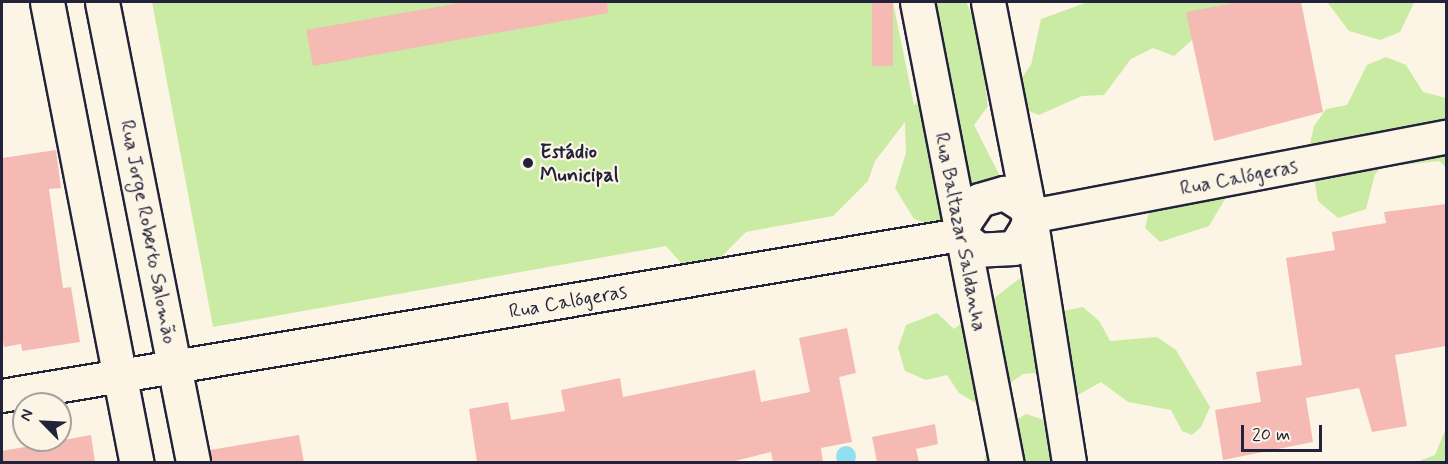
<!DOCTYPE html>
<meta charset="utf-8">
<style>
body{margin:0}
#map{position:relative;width:1448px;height:464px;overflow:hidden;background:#fcf5e5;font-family:Mynerve,sans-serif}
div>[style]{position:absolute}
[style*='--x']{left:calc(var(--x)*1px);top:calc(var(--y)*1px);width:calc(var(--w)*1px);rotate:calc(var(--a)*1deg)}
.green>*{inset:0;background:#caeba3}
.water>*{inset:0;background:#91dff0}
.round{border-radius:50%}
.building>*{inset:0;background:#f6bab5;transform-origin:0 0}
.roads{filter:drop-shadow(2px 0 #22223b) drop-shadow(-2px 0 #22223b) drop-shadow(0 2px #22223b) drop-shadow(0 -2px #22223b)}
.street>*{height:32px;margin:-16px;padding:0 16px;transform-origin:16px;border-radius:16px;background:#fcf5e5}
.secondary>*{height:33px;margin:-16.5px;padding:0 16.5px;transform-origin:16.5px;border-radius:16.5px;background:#fcf5e5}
.dots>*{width:16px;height:16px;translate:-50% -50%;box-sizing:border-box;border:3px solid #fcf5e5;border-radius:50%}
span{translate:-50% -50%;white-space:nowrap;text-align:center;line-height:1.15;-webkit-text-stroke:4.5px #fcf5e5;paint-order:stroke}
.poi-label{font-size:20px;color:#22223b;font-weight:700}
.left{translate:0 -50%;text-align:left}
.street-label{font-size:20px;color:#22223b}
.frame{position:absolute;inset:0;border:3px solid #22223b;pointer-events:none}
.north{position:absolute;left:12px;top:392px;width:60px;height:60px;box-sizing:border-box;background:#fcf5e5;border:2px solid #a5a1a1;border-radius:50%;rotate:294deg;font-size:16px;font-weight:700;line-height:24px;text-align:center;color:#22223b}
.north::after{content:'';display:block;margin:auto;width:21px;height:27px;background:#22223b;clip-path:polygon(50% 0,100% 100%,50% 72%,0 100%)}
.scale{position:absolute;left:1241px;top:425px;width:81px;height:27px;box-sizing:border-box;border:3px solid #22223b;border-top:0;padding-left:8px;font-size:18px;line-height:21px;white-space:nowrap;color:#22223b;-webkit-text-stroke:4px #fcf5e5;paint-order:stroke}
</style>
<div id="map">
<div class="green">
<i style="clip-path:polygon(152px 2px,893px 2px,914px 105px,921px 98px,907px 2px,966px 2px,994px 64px,985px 83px,988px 106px,974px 125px,1005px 186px,946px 230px,914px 219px,895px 188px,906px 153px,905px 122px,875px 161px,868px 181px,833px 216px,746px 232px,718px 260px,682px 264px,666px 246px,213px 327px)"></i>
<i style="clip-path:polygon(1088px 2px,1235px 2px,1174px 56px,1153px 48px,1131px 59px,1104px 95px,1082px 96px,1039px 115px,1018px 107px,1018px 83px,1031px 65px,1041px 19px)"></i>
<i style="clip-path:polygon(1327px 2px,1413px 2px,1414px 3px,1400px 32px,1380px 40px,1349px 31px)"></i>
<i style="clip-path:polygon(1386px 57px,1406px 65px,1423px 92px,1446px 98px,1446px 167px,1439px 161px,1382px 167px,1375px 174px,1366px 209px,1338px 218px,1318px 201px,1309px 148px,1314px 126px,1326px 109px,1347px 105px,1367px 65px)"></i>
<i style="clip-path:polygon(1207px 187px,1225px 199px,1209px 226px,1160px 242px,1145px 228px,1150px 207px)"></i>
<i style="clip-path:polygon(1019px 279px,1030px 282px,1059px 312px,1083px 307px,1100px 322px,1110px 341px,1157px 337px,1176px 350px,1210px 407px,1201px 427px,1192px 435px,1182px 431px,1171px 410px,1128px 402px,1101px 382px,1069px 400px,1035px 373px,1023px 374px,979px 405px,959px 393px,947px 375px,926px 380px,905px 371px,898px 348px,906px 325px,937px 313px,954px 329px)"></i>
<i style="clip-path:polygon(1026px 414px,1059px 425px,1074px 462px,983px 462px,996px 433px)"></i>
<i style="clip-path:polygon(1446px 428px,1446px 462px,1416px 462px,1435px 455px)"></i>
</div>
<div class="water">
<i class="round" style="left:836px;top:446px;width:20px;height:20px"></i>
</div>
<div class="building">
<i style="clip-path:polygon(465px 2px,607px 2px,608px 13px,313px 66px,306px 30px)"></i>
<i style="left:872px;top:2px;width:21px;height:64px"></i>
<i style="clip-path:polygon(1240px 2px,1301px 2px,1323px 112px,1214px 141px,1186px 12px)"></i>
<i style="clip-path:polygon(56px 150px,61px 188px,49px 189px,63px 288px,71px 287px,80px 342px,22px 351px,21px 344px,4px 347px,2px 333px,2px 158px)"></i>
<i style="clip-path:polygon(1446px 204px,1446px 346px,1395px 355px,1407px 426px,1372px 432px,1359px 388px,1306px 398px,1313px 442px,1223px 460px,1215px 410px,1261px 402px,1256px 372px,1302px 365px,1286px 258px,1335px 250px,1332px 232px,1386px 223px,1384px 212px)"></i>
<i style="clip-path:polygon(847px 328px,856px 373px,839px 377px,852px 442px,821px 448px,823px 462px,773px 462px,771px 452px,731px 462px,477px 462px,469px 409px,508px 402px,511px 420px,565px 411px,561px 390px,620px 378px,623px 397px,755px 370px,761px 402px,810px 392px,799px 338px)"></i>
<i style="clip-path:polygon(935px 424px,938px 444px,916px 449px,919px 462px,877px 462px,872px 437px)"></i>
<i style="clip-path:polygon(91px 435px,95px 462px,3px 462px,2px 451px)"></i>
<i style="clip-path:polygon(299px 435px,304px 462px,211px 462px,210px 450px)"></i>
</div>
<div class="roads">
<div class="street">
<i style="--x:2;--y:396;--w:971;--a:-9.54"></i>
</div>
<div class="secondary">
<i style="--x:47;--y:2;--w:469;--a:79"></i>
<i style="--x:102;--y:2;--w:469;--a:78.8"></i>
<i style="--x:917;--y:2;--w:469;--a:79"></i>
<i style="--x:988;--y:2;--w:218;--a:78.9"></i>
<i style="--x:1030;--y:216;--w:249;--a:81"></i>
<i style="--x:1004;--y:193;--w:22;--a:32"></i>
<i style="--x:1023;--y:205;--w:13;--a:58"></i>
<i style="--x:1030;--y:216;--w:14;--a:107"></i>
<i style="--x:1026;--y:229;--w:22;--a:122"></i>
<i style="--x:1014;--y:248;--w:35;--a:177"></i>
<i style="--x:979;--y:250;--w:24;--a:-142"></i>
<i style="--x:960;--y:235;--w:15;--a:-70"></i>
<i style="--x:965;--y:221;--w:25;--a:-56"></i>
<i style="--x:979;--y:200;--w:26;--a:-16"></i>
<i style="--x:1030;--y:216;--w:423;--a:-10.8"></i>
</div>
</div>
<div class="dots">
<i style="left:528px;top:163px;background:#22223b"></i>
</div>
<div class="poi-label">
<span class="left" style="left:540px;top:164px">Estádio<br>Municipal</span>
</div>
<div class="street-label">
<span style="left:1239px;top:178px;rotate:-11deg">Rua Calógeras</span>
<span style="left:148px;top:232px;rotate:79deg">Rua Jorge Roberto Salomão</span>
<span style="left:960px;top:232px;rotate:79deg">Rua Baltazar Saldanha</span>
<span style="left:568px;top:302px;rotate:-10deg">Rua Calógeras</span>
</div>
<div class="frame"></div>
<div class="north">N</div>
<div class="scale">20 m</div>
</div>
